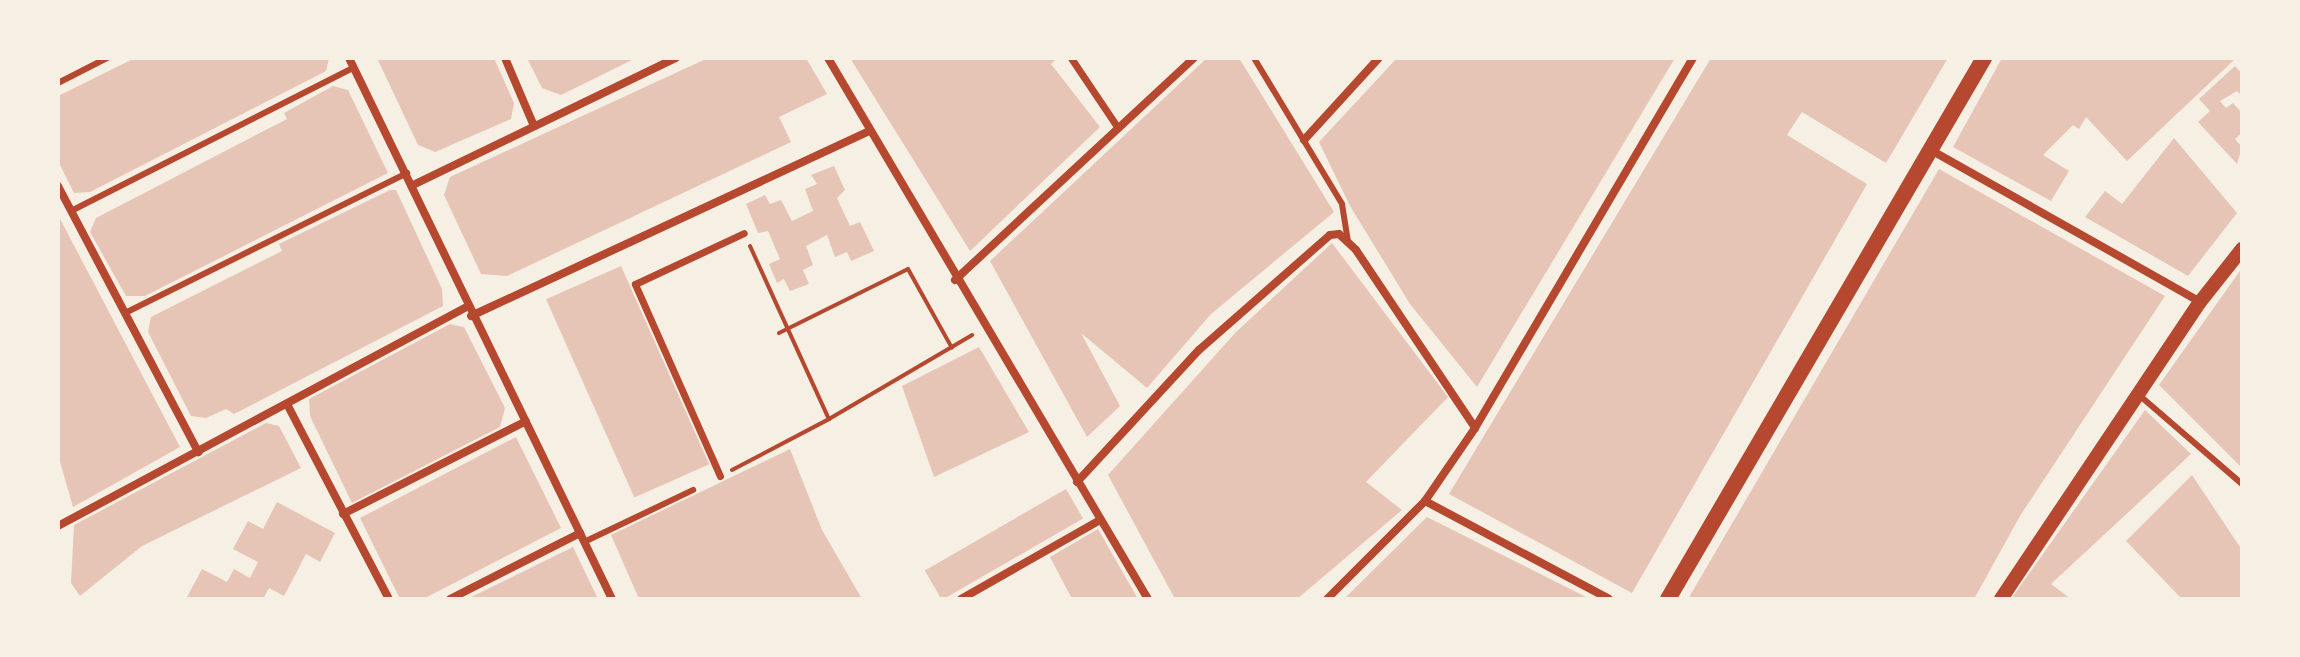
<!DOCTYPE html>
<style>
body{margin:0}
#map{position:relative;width:2300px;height:657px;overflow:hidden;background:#f6efe4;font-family:Raleway,sans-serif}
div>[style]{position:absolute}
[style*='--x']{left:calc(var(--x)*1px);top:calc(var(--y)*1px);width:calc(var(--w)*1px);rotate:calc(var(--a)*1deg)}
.building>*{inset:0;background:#e6c5b7;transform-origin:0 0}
.path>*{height:4px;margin:-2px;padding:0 2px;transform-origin:2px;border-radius:2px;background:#b5482f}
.service>*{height:6px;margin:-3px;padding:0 3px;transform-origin:3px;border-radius:3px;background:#b5482f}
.pedestrian>*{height:7px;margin:-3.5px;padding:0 3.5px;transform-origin:3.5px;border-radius:3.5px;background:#b5482f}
.minor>*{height:8px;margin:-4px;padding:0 4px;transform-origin:4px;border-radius:4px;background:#b5482f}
.tertiary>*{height:14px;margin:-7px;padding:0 7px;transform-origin:7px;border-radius:7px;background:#b5482f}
.secondary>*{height:16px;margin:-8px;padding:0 8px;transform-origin:8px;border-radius:8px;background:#b5482f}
span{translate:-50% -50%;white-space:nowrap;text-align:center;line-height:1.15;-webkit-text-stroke:6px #f6efe4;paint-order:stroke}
.frame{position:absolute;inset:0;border:60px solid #f6efe4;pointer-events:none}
</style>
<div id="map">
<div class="building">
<i style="clip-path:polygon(135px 58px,329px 58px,326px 71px,90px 192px,74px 193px,58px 161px,58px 96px)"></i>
<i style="clip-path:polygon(377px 58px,494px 58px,514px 103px,511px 119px,435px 152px,418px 145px)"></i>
<i style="clip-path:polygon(527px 58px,636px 58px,561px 95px,542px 88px)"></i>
<i style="clip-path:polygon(708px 58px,806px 58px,827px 94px,779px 117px,791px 142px,507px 276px,481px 274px,444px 195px,450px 177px)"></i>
<i style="clip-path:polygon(850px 58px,1057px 58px,1051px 64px,1100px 127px,970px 251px)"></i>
<i style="clip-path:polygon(1207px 58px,1239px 58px,1334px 212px,1211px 314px,1147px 388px,1081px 333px,1120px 406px,1087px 437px,990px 261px)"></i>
<i style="clip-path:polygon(1397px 58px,1675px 58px,1477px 387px,1410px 304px,1350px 206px,1319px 142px)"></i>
<i style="clip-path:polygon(1711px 58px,1948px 58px,1886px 163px,1802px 112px,1787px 135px,1867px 184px,1632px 593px,1449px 494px)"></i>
<i style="clip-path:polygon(2002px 58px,2236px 58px,2127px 161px,2086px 117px,2079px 129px,2073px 125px,2043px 155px,2069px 171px,2051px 201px,1953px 147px)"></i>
<i style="clip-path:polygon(2235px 66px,2242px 74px,2242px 96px,2237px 91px,2220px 101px,2226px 108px,2233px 103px,2242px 113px,2242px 133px,2235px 139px,2242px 147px,2237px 164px,2198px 122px,2210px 111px,2199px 99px)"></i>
<i style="clip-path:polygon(333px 86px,348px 90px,388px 173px,145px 296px,126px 296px,90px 232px,96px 218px,287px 119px,284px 113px)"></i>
<i style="clip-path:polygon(2174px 138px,2237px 213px,2188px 276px,2085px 217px,2105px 191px,2122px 204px)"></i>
<i style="clip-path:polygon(834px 166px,845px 190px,837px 198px,850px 226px,860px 222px,874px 251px,851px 261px,847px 252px,835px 257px,827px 235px,806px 246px,813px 265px,803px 270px,809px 284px,790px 291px,784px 279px,777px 283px,769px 264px,780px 259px,768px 231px,758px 233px,746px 204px,765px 195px,770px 204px,781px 200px,792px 221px,813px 211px,805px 189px,817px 184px,811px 175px)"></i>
<i style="clip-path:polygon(1939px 169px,2165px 296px,2020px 516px,1974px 599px,1688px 599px)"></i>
<i style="clip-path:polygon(390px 190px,396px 190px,442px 289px,443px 306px,234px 414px,226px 409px,206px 418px,191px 416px,148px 332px,151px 317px,282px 251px,279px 244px)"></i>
<i style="clip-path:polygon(58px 215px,180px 447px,73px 507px,58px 455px)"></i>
<i style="clip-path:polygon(1332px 243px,1448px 397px,1366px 482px,1402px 510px,1297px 599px,1175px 599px,1108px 475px,1236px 332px)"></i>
<i style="left:621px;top:266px;width:217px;height:82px;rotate:66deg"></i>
<i style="clip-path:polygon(2242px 268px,2242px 468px,2159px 385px)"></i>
<i style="clip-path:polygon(450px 324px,464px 327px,505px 408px,500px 427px,352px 503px,310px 416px,309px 399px)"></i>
<i style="clip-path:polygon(979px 347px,1029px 432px,934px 477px,902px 386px)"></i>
<i style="clip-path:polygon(2145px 410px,2191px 454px,2051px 584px,2071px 599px,2011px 599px)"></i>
<i style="clip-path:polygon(266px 423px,279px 426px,301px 468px,142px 546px,80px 596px,71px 583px,74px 525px)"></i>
<i style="clip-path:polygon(516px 437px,561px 528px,423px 599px,400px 599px,360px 518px)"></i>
<i style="clip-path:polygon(790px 449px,822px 530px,862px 599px,639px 599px,611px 535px)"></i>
<i style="clip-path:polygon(2192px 475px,2242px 550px,2242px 599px,2182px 599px,2126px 541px)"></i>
<i style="left:1066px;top:489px;width:34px;height:163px;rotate:60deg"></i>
<i style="clip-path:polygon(277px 502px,335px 533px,320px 562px,306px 554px,284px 596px,269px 588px,263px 599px,187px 597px,202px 569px,227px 582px,234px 569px,250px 578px,258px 562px,233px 549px,248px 521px,263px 529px)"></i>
<i style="clip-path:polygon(1427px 517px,1590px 599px,1344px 599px)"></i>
<i style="clip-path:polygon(1098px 529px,1138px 599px,1072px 599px,1050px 557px)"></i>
<i style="clip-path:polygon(573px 547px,598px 599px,467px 599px)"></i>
</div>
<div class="path">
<i style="--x:750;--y:246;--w:190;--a:65.5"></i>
<i style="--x:829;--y:419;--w:166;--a:-30.4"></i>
<i style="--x:779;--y:333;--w:144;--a:-26.4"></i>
<i style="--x:908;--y:269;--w:90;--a:60.9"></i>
<i style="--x:732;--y:470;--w:110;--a:-27.7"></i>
</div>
<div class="service">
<i style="--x:1254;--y:58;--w:170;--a:58.9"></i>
<i style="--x:1342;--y:204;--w:36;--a:81"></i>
<i style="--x:58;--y:83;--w:55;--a:-27"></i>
<i style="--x:71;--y:211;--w:316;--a:-26.9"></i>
<i style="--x:125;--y:313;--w:315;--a:-26.4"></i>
<i style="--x:2139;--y:395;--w:136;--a:40.8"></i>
<i style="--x:584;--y:542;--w:121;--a:-25.5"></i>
</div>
<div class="pedestrian">
<i style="--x:1071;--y:58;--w:84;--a:56.1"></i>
<i style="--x:720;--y:476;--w:210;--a:-113.9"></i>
<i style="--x:635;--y:284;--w:120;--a:-25.1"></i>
</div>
<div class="minor">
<i style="--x:349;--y:58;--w:602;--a:64.07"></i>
<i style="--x:505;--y:58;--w:74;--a:66.9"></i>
<i style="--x:828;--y:58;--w:629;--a:59.4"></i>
<i style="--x:1304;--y:140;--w:111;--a:-47.6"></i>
<i style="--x:1929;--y:149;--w:311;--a:29.4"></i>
<i style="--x:413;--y:185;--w:292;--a:-25.8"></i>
<i style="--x:58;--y:186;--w:301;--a:62.2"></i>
<i style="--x:955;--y:280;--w:326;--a:-42.9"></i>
<i style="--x:471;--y:316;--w:440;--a:-24.9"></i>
<i style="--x:288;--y:406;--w:218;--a:62.4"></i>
<i style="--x:1077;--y:482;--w:180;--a:-47.3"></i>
<i style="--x:1199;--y:350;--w:174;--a:-41.3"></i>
<i style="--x:1330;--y:235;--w:9;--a:-6"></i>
<i style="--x:1339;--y:234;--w:23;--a:43"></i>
<i style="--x:1356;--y:250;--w:214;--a:56.2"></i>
<i style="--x:1425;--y:501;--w:208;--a:28"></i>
<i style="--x:343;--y:514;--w:205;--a:-26.9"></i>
<i style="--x:58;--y:526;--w:463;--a:-28.2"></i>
<i style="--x:450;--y:599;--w:146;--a:-26.9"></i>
<i style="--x:961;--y:599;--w:160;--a:-29.6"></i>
<i style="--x:1327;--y:599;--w:139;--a:-45"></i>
<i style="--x:1425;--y:501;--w:88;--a:-55.6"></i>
<i style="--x:1475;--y:428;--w:429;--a:-59.5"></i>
</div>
<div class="tertiary">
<i style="--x:2001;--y:599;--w:358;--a:-56.2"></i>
<i style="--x:2200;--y:302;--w:68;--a:-51.6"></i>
</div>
<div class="secondary">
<i style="--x:1668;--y:599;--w:627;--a:-59.71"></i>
</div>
<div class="frame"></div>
</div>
